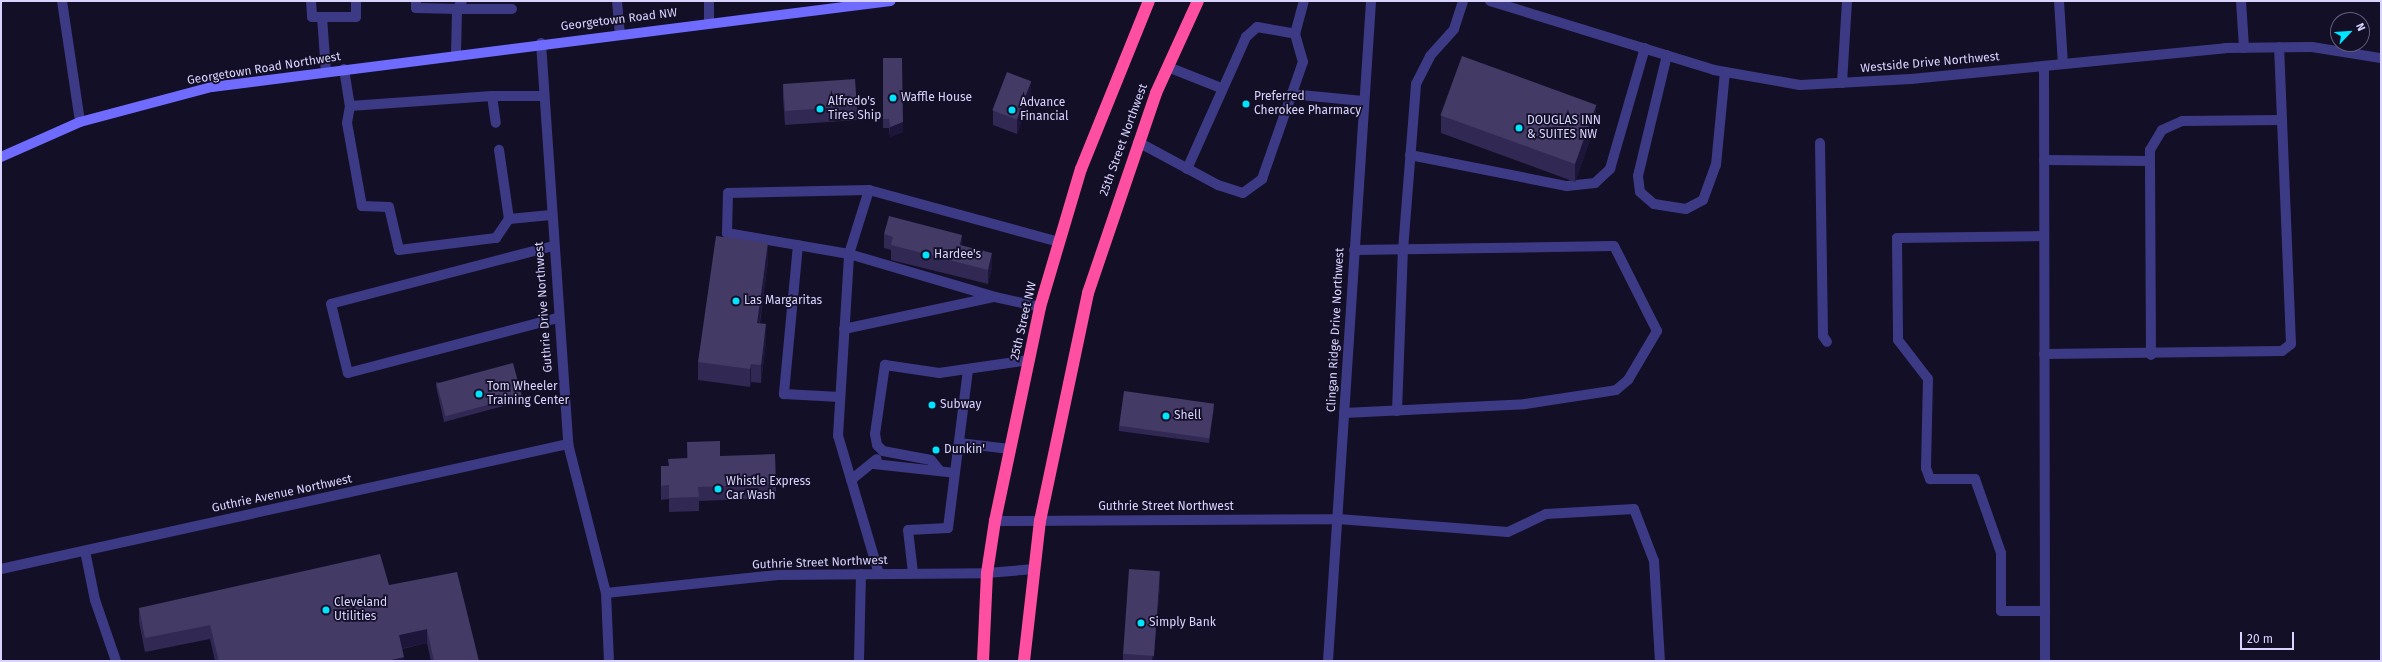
<!DOCTYPE html>
<style>
body{margin:0}
#map{position:relative;width:2382px;height:662px;overflow:hidden;background:#130f26;font-family:"Fira Sans",sans-serif}
div>[style]{position:absolute}
[style*='--x']{left:calc(var(--x)*1px);top:calc(var(--y)*1px);width:calc(var(--w)*1px);rotate:calc(var(--a)*1deg)}
.lane>*{height:10px;margin:-5px;padding:0 5px;transform-origin:5px;border-radius:5px;background:#3d3a85}
.street>*{height:10px;margin:-5px;padding:0 5px;transform-origin:5px;border-radius:5px;background:#3d3a85}
.secondary>*{height:10px;margin:-5px;padding:0 5px;transform-origin:5px;border-radius:5px;background:#6f6bff}
.highway>*{height:12px;margin:-6px;padding:0 6px;transform-origin:6px;border-radius:6px;background:#ff4fa3}
.wall>*{inset:0;background:#312854}
.shaded-wall>*{inset:0;background:#1d163a;transform-origin:0 0}
.building>*{inset:0;background:#433a66;transform-origin:0 0}
.dots>*{width:11px;height:11px;translate:-50% -50%;box-sizing:border-box;border:2px solid #130f26;border-radius:50%}
span{translate:-50% -50%;white-space:nowrap;text-align:center;line-height:1.15;-webkit-text-stroke:3.5px #130f26;paint-order:stroke}
.street-label{font-size:12px;color:#d9d4ff}
.poi-label{font-size:12px;color:#d9d4ff}
.left{translate:0 -50%;text-align:left}
.frame{position:absolute;inset:0;border:2px solid #d9d4ff;pointer-events:none}
.north{position:absolute;left:2330px;top:12px;width:40px;height:40px;box-sizing:border-box;background:#130f26;border:1px solid #625e7d;border-radius:50%;rotate:65deg;font-size:11px;font-weight:700;line-height:16px;text-align:center;color:#d9d4ff}
.north::after{content:'';display:block;margin:auto;width:14px;height:18px;background:#00e5ff;clip-path:polygon(50% 0,100% 100%,50% 72%,0 100%)}
.scale{position:absolute;left:2240px;top:632px;width:54px;height:18px;box-sizing:border-box;border:2px solid #d9d4ff;border-top:0;padding-left:5px;font-size:12px;line-height:14px;white-space:nowrap;color:#d9d4ff;-webkit-text-stroke:3px #130f26;paint-order:stroke}
</style>
<div id="map">
<div class="lane">
<i style="--x:311;--y:1;--w:16;--a:86"></i>
<i style="--x:312;--y:17;--w:44;--a:0"></i>
<i style="--x:356;--y:17;--w:16;--a:-90"></i>
<i style="--x:416;--y:1;--w:7;--a:90"></i>
<i style="--x:416;--y:8;--w:41;--a:1.4"></i>
<i style="--x:457;--y:9;--w:9;--a:-58"></i>
<i style="--x:709;--y:1;--w:22;--a:90"></i>
<i style="--x:2059;--y:1;--w:63;--a:86.4"></i>
<i style="--x:2241;--y:1;--w:47;--a:86.3"></i>
<i style="--x:322;--y:17;--w:55;--a:85.8"></i>
<i style="--x:456;--y:54;--w:45;--a:-88.7"></i>
<i style="--x:457;--y:9;--w:55;--a:0"></i>
<i style="--x:1667;--y:55;--w:124;--a:103.5"></i>
<i style="--x:1638;--y:176;--w:16;--a:83"></i>
<i style="--x:1640;--y:192;--w:18;--a:41"></i>
<i style="--x:1654;--y:204;--w:32;--a:9"></i>
<i style="--x:1686;--y:209;--w:19;--a:-28"></i>
<i style="--x:1703;--y:200;--w:37;--a:-70"></i>
<i style="--x:1716;--y:165;--w:93;--a:-84.5"></i>
<i style="--x:2044;--y:66;--w:595;--a:89.9"></i>
<i style="--x:1168;--y:67;--w:57;--a:21.6"></i>
<i style="--x:344;--y:69;--w:37;--a:81"></i>
<i style="--x:350;--y:106;--w:142;--a:-4"></i>
<i style="--x:492;--y:96;--w:52;--a:0"></i>
<i style="--x:1842;--y:83;--w:82;--a:-86.5"></i>
<i style="--x:1291;--y:94;--w:72;--a:5.6"></i>
<i style="--x:492;--y:96;--w:27;--a:82"></i>
<i style="--x:350;--y:106;--w:17;--a:100"></i>
<i style="--x:347;--y:123;--w:84;--a:79.8"></i>
<i style="--x:362;--y:206;--w:27;--a:2"></i>
<i style="--x:389;--y:207;--w:44;--a:76.9"></i>
<i style="--x:399;--y:250;--w:98;--a:-7.1"></i>
<i style="--x:496;--y:238;--w:23;--a:-56"></i>
<i style="--x:509;--y:219;--w:70;--a:-98.2"></i>
<i style="--x:1138;--y:142;--w:91;--a:28.3"></i>
<i style="--x:1218;--y:185;--w:26;--a:18"></i>
<i style="--x:1243;--y:193;--w:24;--a:-36"></i>
<i style="--x:1262;--y:179;--w:124;--a:-70.7"></i>
<i style="--x:1303;--y:62;--w:29;--a:-106"></i>
<i style="--x:1295;--y:34;--w:34;--a:-75"></i>
<i style="--x:1820;--y:143;--w:193;--a:89.1"></i>
<i style="--x:1823;--y:336;--w:7;--a:56"></i>
<i style="--x:1410;--y:155;--w:160;--a:11.2"></i>
<i style="--x:1567;--y:186;--w:28;--a:-6"></i>
<i style="--x:1595;--y:183;--w:21;--a:-43"></i>
<i style="--x:1610;--y:169;--w:126;--a:-73.9"></i>
<i style="--x:2044;--y:160;--w:106;--a:0.5"></i>
<i style="--x:1187;--y:169;--w:145;--a:-65.9"></i>
<i style="--x:1246;--y:37;--w:15;--a:-42"></i>
<i style="--x:1257;--y:27;--w:39;--a:10"></i>
<i style="--x:869;--y:190;--w:67;--a:107.4"></i>
<i style="--x:849;--y:254;--w:124;--a:-170.2"></i>
<i style="--x:727;--y:233;--w:40;--a:-88.6"></i>
<i style="--x:728;--y:193;--w:141;--a:-1.2"></i>
<i style="--x:869;--y:190;--w:197;--a:15.3"></i>
<i style="--x:509;--y:219;--w:42;--a:-5.4"></i>
<i style="--x:2044;--y:236;--w:147;--a:179.2"></i>
<i style="--x:1897;--y:238;--w:102;--a:89.4"></i>
<i style="--x:1898;--y:340;--w:49;--a:52.4"></i>
<i style="--x:1928;--y:379;--w:89;--a:91.3"></i>
<i style="--x:1926;--y:468;--w:12;--a:70"></i>
<i style="--x:1930;--y:479;--w:45;--a:0"></i>
<i style="--x:1975;--y:479;--w:78;--a:70.6"></i>
<i style="--x:2001;--y:553;--w:58;--a:90"></i>
<i style="--x:2001;--y:611;--w:44;--a:0"></i>
<i style="--x:798;--y:245;--w:150;--a:95.4"></i>
<i style="--x:784;--y:394;--w:56;--a:3.1"></i>
<i style="--x:553;--y:246;--w:229;--a:165.4"></i>
<i style="--x:331;--y:304;--w:71;--a:76.2"></i>
<i style="--x:348;--y:373;--w:216;--a:-14.7"></i>
<i style="--x:844;--y:329;--w:154;--a:-12"></i>
<i style="--x:995;--y:297;--w:46;--a:12.5"></i>
<i style="--x:2044;--y:354;--w:238;--a:-0.7"></i>
<i style="--x:2282;--y:351;--w:11;--a:-38"></i>
<i style="--x:2291;--y:344;--w:297;--a:-92.3"></i>
<i style="--x:2151;--y:355;--w:205;--a:-90.3"></i>
<i style="--x:2150;--y:150;--w:23;--a:-59"></i>
<i style="--x:2162;--y:130;--w:22;--a:-24"></i>
<i style="--x:2182;--y:121;--w:99;--a:-0.6"></i>
<i style="--x:1397;--y:411;--w:161;--a:-87.9"></i>
<i style="--x:1403;--y:250;--w:167;--a:-85.5"></i>
<i style="--x:1416;--y:84;--w:31;--a:-63"></i>
<i style="--x:1430;--y:56;--w:36;--a:-48"></i>
<i style="--x:1454;--y:29;--w:29;--a:-72"></i>
<i style="--x:1344;--y:413;--w:181;--a:-2.8"></i>
<i style="--x:1525;--y:404;--w:92;--a:-8.7"></i>
<i style="--x:1616;--y:390;--w:16;--a:-40"></i>
<i style="--x:1628;--y:380;--w:57;--a:-59.4"></i>
<i style="--x:1657;--y:331;--w:95;--a:-116.8"></i>
<i style="--x:1614;--y:246;--w:260;--a:179.1"></i>
<i style="--x:959;--y:443;--w:51;--a:6.7"></i>
<i style="--x:874;--y:464;--w:81;--a:6.3"></i>
<i style="--x:940;--y:471;--w:14;--a:-129"></i>
<i style="--x:931;--y:460;--w:49;--a:-169.4"></i>
<i style="--x:883;--y:451;--w:8;--a:-135"></i>
<i style="--x:877;--y:445;--w:11;--a:-100"></i>
<i style="--x:875;--y:434;--w:70;--a:-81.8"></i>
<i style="--x:885;--y:365;--w:55;--a:8.4"></i>
<i style="--x:939;--y:373;--w:91;--a:-8.2"></i>
<i style="--x:851;--y:480;--w:33;--a:-39"></i>
<i style="--x:1338;--y:519;--w:170;--a:4.4"></i>
<i style="--x:1508;--y:532;--w:42;--a:-25.3"></i>
<i style="--x:1546;--y:514;--w:88;--a:-3.3"></i>
<i style="--x:1634;--y:509;--w:56;--a:69"></i>
<i style="--x:1654;--y:561;--w:100;--a:86.6"></i>
<i style="--x:85;--y:551;--w:50;--a:78.5"></i>
<i style="--x:95;--y:600;--w:65;--a:71"></i>
<i style="--x:913;--y:573;--w:43;--a:-96.6"></i>
<i style="--x:908;--y:530;--w:40;--a:-2.9"></i>
<i style="--x:948;--y:528;--w:159;--a:-82.8"></i>
<i style="--x:879;--y:574;--w:144;--a:-106.5"></i>
<i style="--x:838;--y:436;--w:182;--a:-86.5"></i>
<i style="--x:849;--y:254;--w:152;--a:16.4"></i>
<i style="--x:859;--y:661;--w:87;--a:-88.7"></i>
</div>
<div class="street">
<i style="--x:62;--y:1;--w:122;--a:81.5"></i>
<i style="--x:617;--y:1;--w:32;--a:85"></i>
<i style="--x:1490;--y:1;--w:234;--a:17.1"></i>
<i style="--x:1714;--y:70;--w:87;--a:9.9"></i>
<i style="--x:1800;--y:85;--w:111;--a:-3.1"></i>
<i style="--x:1911;--y:79;--w:316;--a:-5.6"></i>
<i style="--x:2225;--y:48;--w:87;--a:-0.7"></i>
<i style="--x:2312;--y:47;--w:70;--a:9.1"></i>
<i style="--x:541;--y:43;--w:402;--a:86.1"></i>
<i style="--x:568;--y:444;--w:154;--a:75.7"></i>
<i style="--x:606;--y:593;--w:68;--a:87.5"></i>
<i style="--x:995;--y:521;--w:343;--a:-0.3"></i>
<i style="--x:1;--y:569;--w:581;--a:-12.43"></i>
<i style="--x:606;--y:593;--w:173;--a:-6"></i>
<i style="--x:778;--y:575;--w:209;--a:-0.5"></i>
<i style="--x:987;--y:573;--w:48;--a:-4.8"></i>
<i style="--x:1328;--y:661;--w:661;--a:-86.27"></i>
</div>
<div class="secondary">
<i style="--x:1;--y:157;--w:86;--a:-23.9"></i>
<i style="--x:80;--y:122;--w:137;--a:-14.9"></i>
<i style="--x:212;--y:87;--w:684;--a:-7.22"></i>
</div>
<div class="highway">
<i style="--x:983;--y:661;--w:88;--a:-87.4"></i>
<i style="--x:987;--y:573;--w:53;--a:-81.3"></i>
<i style="--x:995;--y:521;--w:219;--a:-78.1"></i>
<i style="--x:1040;--y:307;--w:144;--a:-73.5"></i>
<i style="--x:1081;--y:169;--w:181;--a:-68"></i>
<i style="--x:1024;--y:661;--w:141;--a:-83.5"></i>
<i style="--x:1040;--y:521;--w:233;--a:-78.1"></i>
<i style="--x:1088;--y:293;--w:211;--a:-71.2"></i>
<i style="--x:1156;--y:93;--w:101;--a:-65.5"></i>
</div>
<div class="wall">
<i style="clip-path:polygon(883px 58px,903px 132px,890px 137px,889px 128px,883px 128px)"></i>
<i style="clip-path:polygon(783px 84px,857px 106px,857px 120px,785px 125px,783px 98px)"></i>
<i style="clip-path:polygon(1031px 96px,1017px 134px,993px 125px,993px 111px)"></i>
<i style="clip-path:polygon(1441px 115px,1596px 123px,1575px 182px,1441px 133px)"></i>
<i style="clip-path:polygon(884px 234px,962px 246px,992px 267px,988px 284px,891px 260px,891px 250px,884px 248px)"></i>
<i style="clip-path:polygon(768px 261px,760px 323px,766px 342px,761px 383px,751px 382px,750px 387px,698px 380px,698px 362px)"></i>
<i style="clip-path:polygon(436px 382px,522px 401px,444px 422px,436px 386px)"></i>
<i style="clip-path:polygon(1214px 408px,1209px 443px,1119px 431px,1119px 426px)"></i>
<i style="clip-path:polygon(687px 442px,720px 456px,776px 484px,776px 498px,699px 501px,699px 511px,669px 512px,669px 499px,661px 500px,661px 466px,668px 466px,687px 458px)"></i>
<i style="clip-path:polygon(389px 585px,479px 661px,431px 661px,427px 643px,402px 649px,404px 661px,215px 661px,210px 639px,145px 652px,139px 622px,139px 608px)"></i>
<i style="clip-path:polygon(1160px 586px,1153px 661px,1123px 661px,1123px 654px)"></i>
</div>
<div class="shaded-wall">
<i style="clip-path:polygon(1031px 81px,1031px 96px,1017px 134px,1017px 120px)"></i>
<i style="clip-path:polygon(1596px 105px,1596px 123px,1575px 182px,1575px 164px)"></i>
<i style="clip-path:polygon(903px 122px,903px 132px,890px 137px,890px 127px)"></i>
<i style="clip-path:polygon(962px 235px,962px 249px,960px 245px)"></i>
<i style="clip-path:polygon(768px 243px,768px 261px,757px 341px,757px 323px)"></i>
<i style="clip-path:polygon(992px 253px,992px 267px,988px 284px,988px 270px)"></i>
<i style="clip-path:polygon(766px 324px,766px 342px,761px 383px,761px 365px)"></i>
<i style="clip-path:polygon(751px 364px,751px 382px,750px 387px,750px 369px)"></i>
<i style="left:522px;top:396px;width:5px;height:81px;rotate:90deg"></i>
<i style="clip-path:polygon(1214px 403px,1214px 408px,1209px 443px,1209px 438px)"></i>
<i style="clip-path:polygon(1160px 571px,1160px 586px,1153px 661px,1152px 661px)"></i>
<i style="clip-path:polygon(427px 629px,427px 643px,399px 649px,399px 635px)"></i>
<i style="clip-path:polygon(404px 657px,404px 661px,387px 661px)"></i>
</div>
<div class="building">
<i style="left:1462px;top:56px;width:143px;height:63px;rotate:20deg"></i>
<i style="clip-path:polygon(883px 58px,902px 58px,903px 122px,890px 127px,889px 119px,883px 119px)"></i>
<i style="left:1007px;top:72px;width:26px;height:41px;rotate:21deg"></i>
<i style="left:855px;top:79px;width:27px;height:72px;rotate:86deg"></i>
<i style="clip-path:polygon(889px 216px,962px 235px,960px 245px,992px 253px,988px 270px,891px 245px,893px 237px,884px 234px)"></i>
<i style="clip-path:polygon(716px 236px,768px 243px,757px 323px,766px 324px,761px 365px,751px 364px,750px 369px,698px 362px)"></i>
<i style="left:513px;top:363px;width:34px;height:79px;rotate:75deg"></i>
<i style="left:1124px;top:391px;width:91px;height:35px;rotate:8deg"></i>
<i style="clip-path:polygon(720px 441px,720px 456px,775px 454px,776px 484px,698px 487px,699px 497px,669px 498px,669px 485px,661px 486px,661px 466px,669px 466px,668px 459px,688px 458px,687px 442px)"></i>
<i style="clip-path:polygon(380px 554px,389px 585px,457px 572px,479px 661px,434px 661px,427px 629px,399px 635px,404px 657px,387px 661px,219px 661px,210px 625px,145px 638px,139px 608px)"></i>
<i style="left:1129px;top:569px;width:31px;height:85px;rotate:4deg"></i>
</div>
<div class="dots">
<i style="left:893px;top:98px;background:#00e5ff"></i>
<i style="left:1246px;top:104px;background:#00e5ff"></i>
<i style="left:820px;top:109px;background:#00e5ff"></i>
<i style="left:1012px;top:110px;background:#00e5ff"></i>
<i style="left:1519px;top:128px;background:#00e5ff"></i>
<i style="left:926px;top:255px;background:#00e5ff"></i>
<i style="left:736px;top:301px;background:#00e5ff"></i>
<i style="left:479px;top:394px;background:#00e5ff"></i>
<i style="left:932px;top:405px;background:#00e5ff"></i>
<i style="left:1166px;top:416px;background:#00e5ff"></i>
<i style="left:936px;top:450px;background:#00e5ff"></i>
<i style="left:718px;top:489px;background:#00e5ff"></i>
<i style="left:326px;top:610px;background:#00e5ff"></i>
<i style="left:1141px;top:623px;background:#00e5ff"></i>
</div>
<div class="street-label">
<span style="left:619px;top:20px;rotate:-7deg">Georgetown Road NW</span>
<span style="left:1930px;top:63px;rotate:-5deg">Westside Drive Northwest</span>
<span style="left:264px;top:69px;rotate:-9deg">Georgetown Road Northwest</span>
<span style="left:1124px;top:140px;rotate:-70deg">25th Street Northwest</span>
<span style="left:544px;top:307px;rotate:-94deg">Guthrie Drive Northwest</span>
<span style="left:1024px;top:321px;rotate:-77deg">25th Street NW</span>
<span style="left:1336px;top:330px;rotate:-87deg">Clingan Ridge Drive Northwest</span>
<span style="left:282px;top:494px;rotate:-12deg">Guthrie Avenue Northwest</span>
<span style="left:1166px;top:507px">Guthrie Street Northwest</span>
<span style="left:820px;top:563px;rotate:-2deg">Guthrie Street Northwest</span>
</div>
<div class="poi-label">
<span class="left" style="left:1254px;top:104px">Preferred<br>Cherokee Pharmacy</span>
<span class="left" style="left:901px;top:98px">Waffle House</span>
<span class="left" style="left:828px;top:109px">Alfredo's<br>Tires Ship</span>
<span class="left" style="left:1020px;top:110px">Advance<br>Financial</span>
<span class="left" style="left:1527px;top:128px">DOUGLAS INN<br>&amp; SUITES NW</span>
<span class="left" style="left:934px;top:255px">Hardee's</span>
<span class="left" style="left:744px;top:301px">Las Margaritas</span>
<span class="left" style="left:487px;top:394px">Tom Wheeler<br>Training Center</span>
<span class="left" style="left:940px;top:405px">Subway</span>
<span class="left" style="left:1174px;top:416px">Shell</span>
<span class="left" style="left:944px;top:450px">Dunkin'</span>
<span class="left" style="left:726px;top:489px">Whistle Express<br>Car Wash</span>
<span class="left" style="left:334px;top:610px">Cleveland<br>Utilities</span>
<span class="left" style="left:1149px;top:623px">Simply Bank</span>
</div>
<div class="frame"></div>
<div class="north">N</div>
<div class="scale">20 m</div>
</div>
